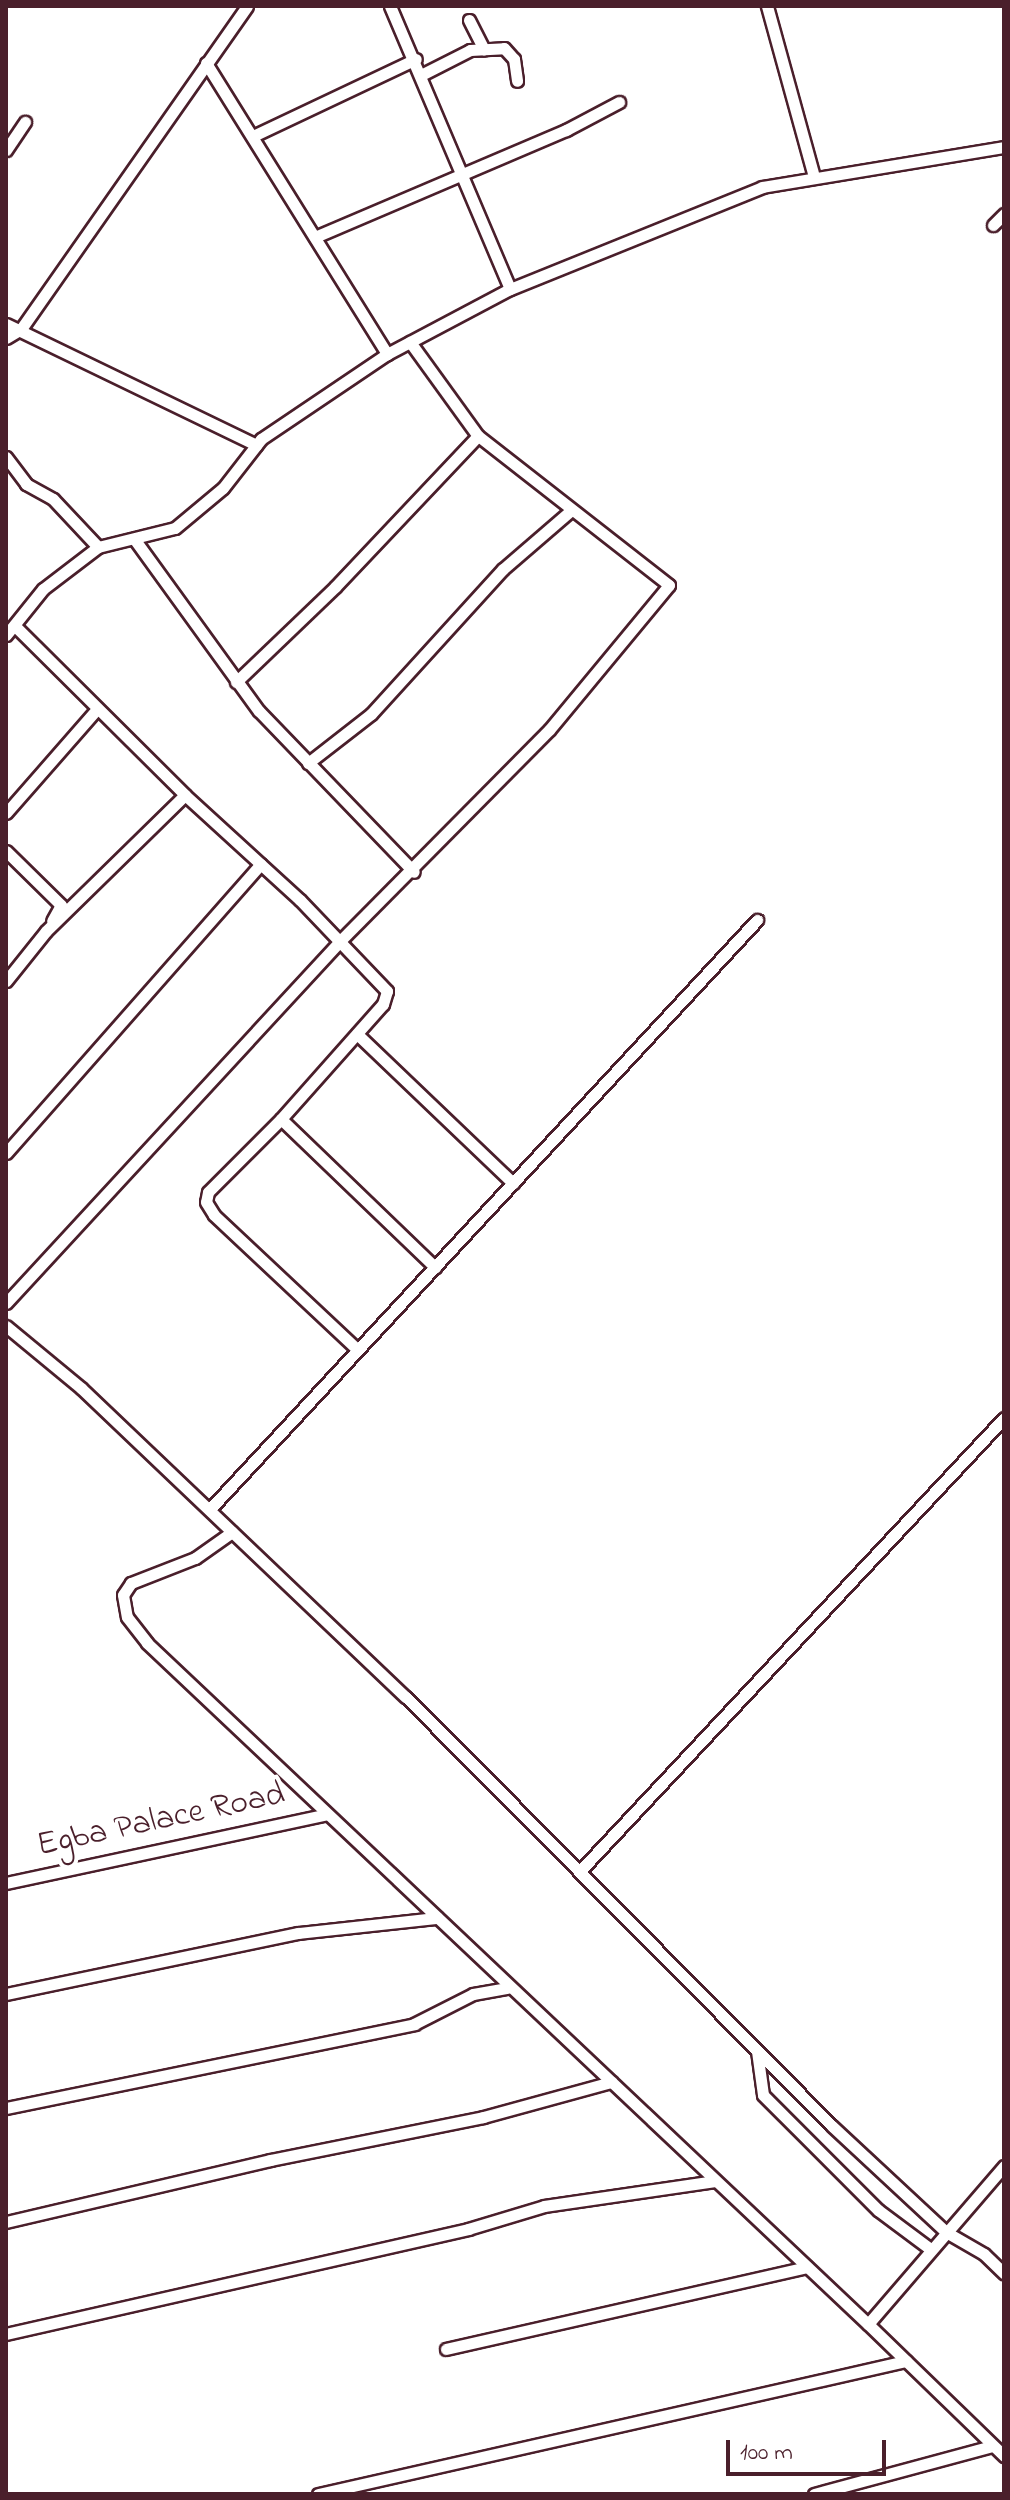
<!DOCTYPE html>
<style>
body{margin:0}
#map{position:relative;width:1010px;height:2500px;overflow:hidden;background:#fff;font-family:"Indie Flower",sans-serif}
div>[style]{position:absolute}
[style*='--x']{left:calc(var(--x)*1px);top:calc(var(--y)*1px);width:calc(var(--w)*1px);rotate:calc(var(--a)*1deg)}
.roads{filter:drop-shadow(2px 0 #4a1f2b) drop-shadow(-2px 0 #4a1f2b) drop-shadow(0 2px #4a1f2b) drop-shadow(0 -2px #4a1f2b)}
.minor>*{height:11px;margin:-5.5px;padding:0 5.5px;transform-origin:5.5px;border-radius:5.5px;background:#fff}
span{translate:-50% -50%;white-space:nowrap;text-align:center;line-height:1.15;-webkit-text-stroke:8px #fff;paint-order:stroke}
.street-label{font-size:34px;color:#4a1f2b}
.frame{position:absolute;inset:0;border:8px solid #4a1f2b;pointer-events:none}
.scale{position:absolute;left:726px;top:2440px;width:160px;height:36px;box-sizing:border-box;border:4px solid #4a1f2b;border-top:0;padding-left:10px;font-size:24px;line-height:28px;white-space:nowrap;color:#4a1f2b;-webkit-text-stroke:6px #fff;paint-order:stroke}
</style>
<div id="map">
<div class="roads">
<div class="minor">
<i style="--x:390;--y:6;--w:307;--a:67"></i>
<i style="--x:767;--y:6;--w:177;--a:74.6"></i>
<i style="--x:469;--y:20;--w:33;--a:63"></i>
<i style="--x:206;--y:63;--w:343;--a:58.1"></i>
<i style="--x:421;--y:75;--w:55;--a:-27"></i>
<i style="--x:470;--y:50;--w:34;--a:-3"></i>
<i style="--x:504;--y:48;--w:15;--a:48"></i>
<i style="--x:514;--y:59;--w:22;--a:82"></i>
<i style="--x:253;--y:136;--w:180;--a:-25.3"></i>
<i style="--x:6;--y:150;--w:34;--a:-56"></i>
<i style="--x:993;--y:225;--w:16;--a:-45"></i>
<i style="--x:315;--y:237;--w:273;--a:-23.1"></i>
<i style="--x:566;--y:130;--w:60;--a:-27.8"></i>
<i style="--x:6;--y:324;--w:278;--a:25.8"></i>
<i style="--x:6;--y:338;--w:17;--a:-31"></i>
<i style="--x:21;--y:329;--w:394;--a:-55"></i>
<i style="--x:6;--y:457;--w:34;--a:53"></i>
<i style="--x:26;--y:484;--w:31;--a:29"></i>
<i style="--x:53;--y:499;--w:66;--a:46.8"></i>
<i style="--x:135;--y:540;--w:211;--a:54.1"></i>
<i style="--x:259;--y:711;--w:223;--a:46.1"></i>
<i style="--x:15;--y:626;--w:240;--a:44.8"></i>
<i style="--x:185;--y:795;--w:156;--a:42.4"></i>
<i style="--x:300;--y:900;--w:126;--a:46.3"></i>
<i style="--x:387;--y:991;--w:14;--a:107"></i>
<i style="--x:383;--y:1004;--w:154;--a:131.6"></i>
<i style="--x:281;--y:1119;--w:103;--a:135"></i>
<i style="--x:208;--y:1192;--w:10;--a:101"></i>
<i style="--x:206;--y:1202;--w:15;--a:58"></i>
<i style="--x:214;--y:1215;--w:197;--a:43.2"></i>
<i style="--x:6;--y:635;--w:59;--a:-51.2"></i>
<i style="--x:43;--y:589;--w:69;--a:-37.4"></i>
<i style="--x:98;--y:547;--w:79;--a:-13.9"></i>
<i style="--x:175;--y:528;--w:62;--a:-39.8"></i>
<i style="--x:223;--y:488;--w:62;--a:-52.2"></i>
<i style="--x:261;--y:439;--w:152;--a:-34"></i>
<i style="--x:387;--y:354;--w:139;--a:-27.9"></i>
<i style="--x:510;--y:289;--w:272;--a:-22"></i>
<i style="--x:762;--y:187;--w:245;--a:-9.4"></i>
<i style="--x:236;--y:682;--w:137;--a:-43.8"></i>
<i style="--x:335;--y:587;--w:208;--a:-46.6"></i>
<i style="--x:308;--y:763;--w:80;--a:-37.9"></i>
<i style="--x:371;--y:714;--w:196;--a:-47.7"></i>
<i style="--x:503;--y:569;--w:87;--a:-40.8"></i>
<i style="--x:6;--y:813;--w:138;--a:-48.8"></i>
<i style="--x:6;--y:851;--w:77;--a:44.5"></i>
<i style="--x:61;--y:905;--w:18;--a:119"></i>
<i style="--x:6;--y:981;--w:64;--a:-51.3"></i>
<i style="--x:46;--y:931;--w:194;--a:-44.4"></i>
<i style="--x:357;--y:1034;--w:216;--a:43.7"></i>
<i style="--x:281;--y:1119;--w:214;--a:43.9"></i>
<i style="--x:6;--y:1153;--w:385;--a:-48.6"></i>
<i style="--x:6;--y:1303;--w:491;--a:-47.3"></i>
<i style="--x:339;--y:942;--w:298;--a:-45.3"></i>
<i style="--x:549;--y:730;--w:188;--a:-50.4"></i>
<i style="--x:669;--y:585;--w:242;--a:-142"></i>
<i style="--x:478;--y:436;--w:116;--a:-125.9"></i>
<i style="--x:6;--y:1326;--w:97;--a:39.6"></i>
<i style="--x:81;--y:1388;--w:448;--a:43.6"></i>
<i style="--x:406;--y:1697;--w:605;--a:45.2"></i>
<i style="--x:832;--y:2126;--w:156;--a:42.9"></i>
<i style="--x:946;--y:2232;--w:44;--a:30.1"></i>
<i style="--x:984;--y:2254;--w:28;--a:44"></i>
<i style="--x:210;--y:1509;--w:804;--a:-47.12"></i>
<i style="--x:232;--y:1532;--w:45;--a:144.9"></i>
<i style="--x:195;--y:1558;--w:69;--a:158.7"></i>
<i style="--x:131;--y:1583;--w:14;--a:124"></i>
<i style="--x:123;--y:1595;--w:22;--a:80"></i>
<i style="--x:127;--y:1617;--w:33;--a:52"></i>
<i style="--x:147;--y:1643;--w:992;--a:43.37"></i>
<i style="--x:579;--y:1872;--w:622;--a:-46.89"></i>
<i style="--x:6;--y:1883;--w:328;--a:-12.1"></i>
<i style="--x:6;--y:1994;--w:298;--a:-11.8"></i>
<i style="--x:298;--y:1933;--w:140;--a:-6.2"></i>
<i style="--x:757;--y:2051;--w:44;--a:82.2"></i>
<i style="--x:763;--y:2095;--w:163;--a:45"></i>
<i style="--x:878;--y:2210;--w:64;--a:36.7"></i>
<i style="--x:6;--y:2108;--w:417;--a:-11.6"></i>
<i style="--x:414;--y:2024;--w:66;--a:-27"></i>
<i style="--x:473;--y:1994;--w:35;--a:-10"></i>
<i style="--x:1004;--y:2166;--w:208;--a:130.7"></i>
<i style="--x:868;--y:2324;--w:190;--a:44.1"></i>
<i style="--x:6;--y:2222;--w:271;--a:-13.2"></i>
<i style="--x:270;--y:2160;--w:217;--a:-11.4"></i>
<i style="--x:483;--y:2117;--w:133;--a:-15.3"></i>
<i style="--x:6;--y:2334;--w:474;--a:-12.8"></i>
<i style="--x:468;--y:2229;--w:79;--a:-16.8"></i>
<i style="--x:544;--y:2206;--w:173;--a:-8.3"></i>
<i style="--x:446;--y:2349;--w:370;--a:-12.8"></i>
<i style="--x:318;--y:2494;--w:603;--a:-12.75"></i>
<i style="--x:814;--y:2494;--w:184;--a:-15.1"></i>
</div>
</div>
<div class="street-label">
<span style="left:161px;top:1821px;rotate:-12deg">Egba Palace Road</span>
</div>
<div class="frame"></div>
<div class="scale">100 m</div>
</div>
